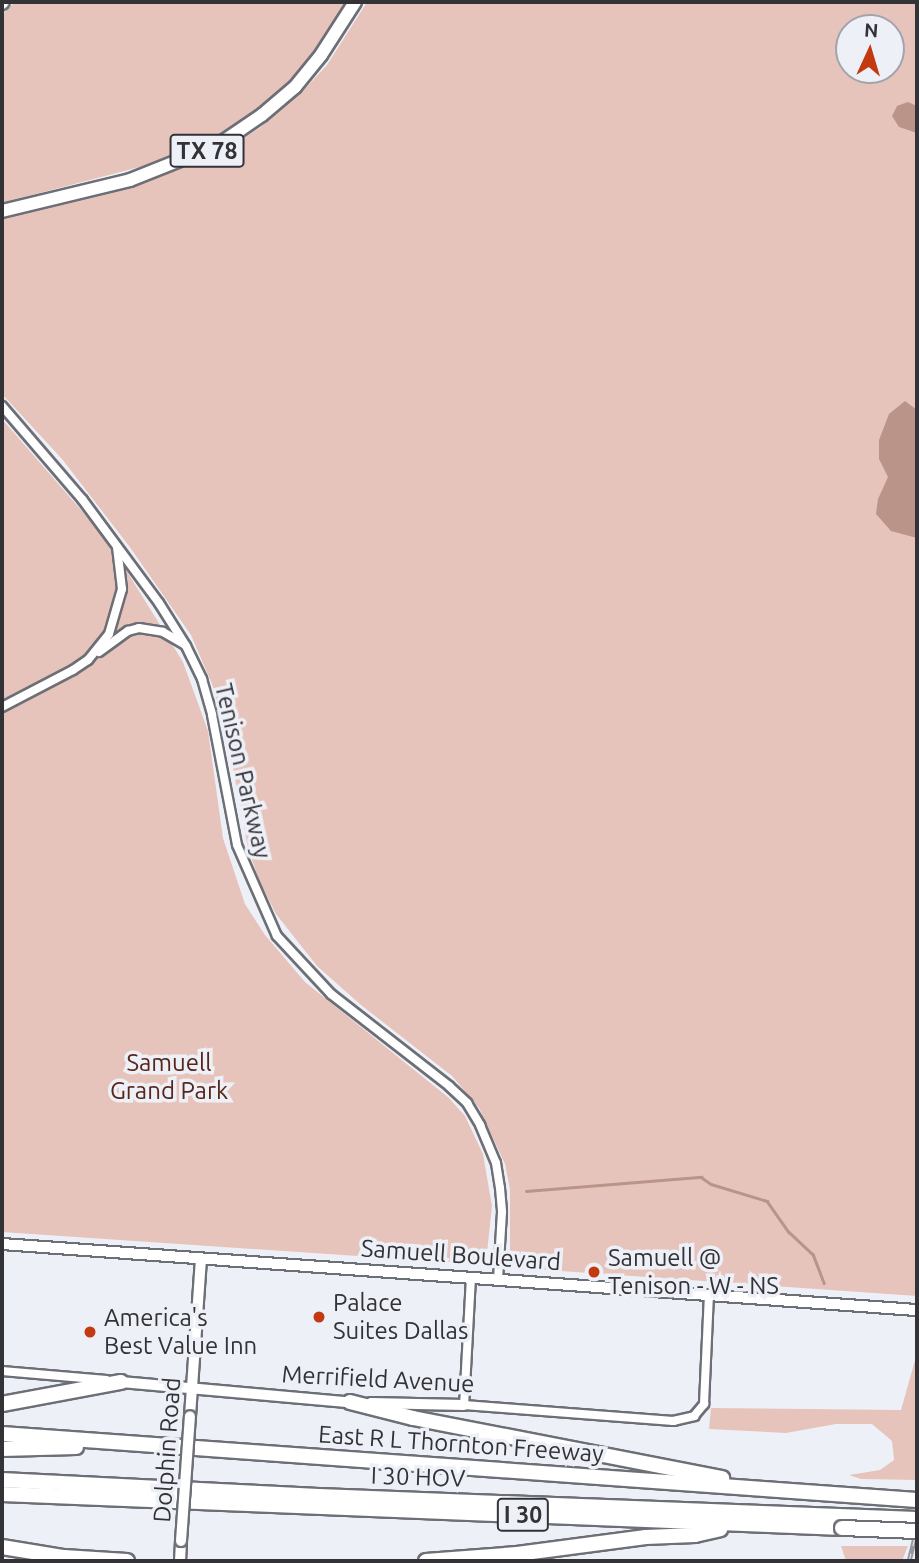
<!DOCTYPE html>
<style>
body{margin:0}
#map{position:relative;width:919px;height:1563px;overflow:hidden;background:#eef0f8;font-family:Ubuntu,sans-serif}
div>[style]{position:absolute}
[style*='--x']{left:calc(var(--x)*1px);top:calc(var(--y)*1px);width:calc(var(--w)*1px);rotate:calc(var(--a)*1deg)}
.green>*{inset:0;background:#e7c4bb}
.water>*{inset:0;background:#ba9389}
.stream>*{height:2.5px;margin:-1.25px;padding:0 1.25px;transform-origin:1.25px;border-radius:1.25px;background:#ba9389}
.roads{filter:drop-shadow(2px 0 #6d6f76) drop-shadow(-2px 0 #6d6f76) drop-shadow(0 2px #6d6f76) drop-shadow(0 -2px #6d6f76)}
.street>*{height:8px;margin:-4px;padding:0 4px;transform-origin:4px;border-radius:4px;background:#fff}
.secondary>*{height:10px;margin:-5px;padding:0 5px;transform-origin:5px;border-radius:5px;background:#fff}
.primary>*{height:12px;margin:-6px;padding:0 6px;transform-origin:6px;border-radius:6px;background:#fff}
.highway>*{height:14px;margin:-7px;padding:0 7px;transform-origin:7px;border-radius:7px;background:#fff}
.rail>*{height:5px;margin-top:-2.5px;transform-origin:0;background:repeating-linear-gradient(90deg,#eef0f8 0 8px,#97989f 0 16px);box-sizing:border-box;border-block:2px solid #97989f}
.bridges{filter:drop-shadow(2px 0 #6d6f76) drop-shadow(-2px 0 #6d6f76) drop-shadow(0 2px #6d6f76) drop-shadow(0 -2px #6d6f76)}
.secondary-bridge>*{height:10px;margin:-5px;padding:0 5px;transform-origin:5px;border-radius:5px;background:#fff}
.highway-bridge>*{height:14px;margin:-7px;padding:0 7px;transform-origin:7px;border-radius:7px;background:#fff}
.dots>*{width:19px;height:19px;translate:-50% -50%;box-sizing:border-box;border:4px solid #eef0f8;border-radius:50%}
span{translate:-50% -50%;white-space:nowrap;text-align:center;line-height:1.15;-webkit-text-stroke:7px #eef0f8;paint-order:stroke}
.shield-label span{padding:2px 5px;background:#eef0f8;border:2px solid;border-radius:5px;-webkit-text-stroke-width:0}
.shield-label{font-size:23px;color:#333337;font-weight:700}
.street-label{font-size:24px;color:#333337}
.park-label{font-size:24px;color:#582518}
.poi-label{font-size:24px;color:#333337}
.left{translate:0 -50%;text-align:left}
.frame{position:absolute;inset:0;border:4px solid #333337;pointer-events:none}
.north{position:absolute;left:835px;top:14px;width:70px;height:70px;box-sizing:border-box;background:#eef0f8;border:2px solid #a3a4ab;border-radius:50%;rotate:4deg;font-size:19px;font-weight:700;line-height:28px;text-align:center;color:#333337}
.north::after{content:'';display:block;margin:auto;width:24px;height:32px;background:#c23912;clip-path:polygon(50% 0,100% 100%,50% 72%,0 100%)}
</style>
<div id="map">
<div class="green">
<i style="clip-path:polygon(15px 2px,350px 2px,336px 26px,302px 71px,270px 101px,219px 136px,170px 159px,2px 203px,2px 15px)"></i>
<i style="clip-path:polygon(evenodd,367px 2px,917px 2px,917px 1296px,532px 1269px,517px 1265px,510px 1252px,510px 1190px,505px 1164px,479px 1108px,452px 1076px,361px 1005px,317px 966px,276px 914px,260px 882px,248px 849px,227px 736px,212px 684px,191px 635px,129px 546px,62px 459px,2px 394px,2px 218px,176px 171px,220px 153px,261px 127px,300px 94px,327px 65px,367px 2px,849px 28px,891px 28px,891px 70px,849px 70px,849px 28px)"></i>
<i style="clip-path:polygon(2px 419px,108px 541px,183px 662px,208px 731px,223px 838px,245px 904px,265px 935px,305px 982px,449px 1098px,465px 1116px,483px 1154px,492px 1206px,487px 1253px,476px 1264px,2px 1232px)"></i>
<i style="clip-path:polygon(917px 1353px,917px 1480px,861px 1479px,849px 1475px,880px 1470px,894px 1460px,892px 1441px,872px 1424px,836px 1424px,786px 1433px,709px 1429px,711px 1408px,901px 1410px)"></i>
<i style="clip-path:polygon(841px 1546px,908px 1546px,902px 1561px,846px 1561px)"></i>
</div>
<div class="water">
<i style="clip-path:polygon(908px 102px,917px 106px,917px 133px,899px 127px,892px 116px,897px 106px)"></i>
<i style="clip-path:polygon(905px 401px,917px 410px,917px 538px,891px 531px,876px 514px,878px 499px,888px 477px,879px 459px,879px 440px,889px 414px)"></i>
</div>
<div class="stream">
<i style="--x:526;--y:1191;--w:176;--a:-4.6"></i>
<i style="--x:701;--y:1177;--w:12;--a:35"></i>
<i style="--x:711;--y:1184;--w:59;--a:16.9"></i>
<i style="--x:767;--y:1201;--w:38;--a:55"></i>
<i style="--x:789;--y:1232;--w:33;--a:43"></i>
<i style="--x:813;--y:1254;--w:31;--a:69"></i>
</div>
<div class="roads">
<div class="street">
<i style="--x:2;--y:406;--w:123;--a:49.3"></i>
<i style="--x:82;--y:499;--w:129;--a:53.5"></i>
<i style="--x:159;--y:603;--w:51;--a:57.9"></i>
<i style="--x:186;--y:646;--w:37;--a:64"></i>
<i style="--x:202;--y:679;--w:37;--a:74"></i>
<i style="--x:212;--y:715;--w:132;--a:79.1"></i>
<i style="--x:237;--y:845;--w:99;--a:66.3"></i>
<i style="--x:277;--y:936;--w:79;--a:47"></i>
<i style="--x:331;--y:994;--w:150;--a:37.9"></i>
<i style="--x:449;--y:1086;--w:25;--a:43"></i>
<i style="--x:467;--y:1103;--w:26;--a:59"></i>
<i style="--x:480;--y:1125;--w:41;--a:67.2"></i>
<i style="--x:496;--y:1163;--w:25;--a:81"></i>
<i style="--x:500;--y:1188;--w:24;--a:85"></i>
<i style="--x:502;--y:1212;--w:67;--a:93.4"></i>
<i style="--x:99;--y:652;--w:36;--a:-36"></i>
<i style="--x:128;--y:631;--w:11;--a:-15"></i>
<i style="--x:139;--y:628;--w:24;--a:9"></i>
<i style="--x:163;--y:632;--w:24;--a:30"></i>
<i style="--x:2;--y:707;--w:80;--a:-27.5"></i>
<i style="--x:73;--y:670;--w:18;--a:-34"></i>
<i style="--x:88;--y:660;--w:33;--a:-51"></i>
<i style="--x:109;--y:634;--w:47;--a:-73.9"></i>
<i style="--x:122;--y:589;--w:42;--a:-96.8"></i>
<i style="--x:471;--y:1277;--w:128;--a:93.1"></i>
<i style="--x:464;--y:1405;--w:210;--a:4.4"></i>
<i style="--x:673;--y:1421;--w:22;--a:-13"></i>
<i style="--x:694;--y:1416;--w:16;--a:-50"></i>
<i style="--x:704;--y:1404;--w:110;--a:-87.4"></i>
<i style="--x:2;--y:1371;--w:105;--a:4.9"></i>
</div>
<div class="secondary">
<i style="--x:2;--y:1244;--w:917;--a:4.13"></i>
<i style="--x:121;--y:1382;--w:235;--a:5.1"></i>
<i style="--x:371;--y:1403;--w:93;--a:1.2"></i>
<i style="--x:190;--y:1416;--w:158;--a:-86"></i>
<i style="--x:180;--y:1561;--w:20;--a:-87"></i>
</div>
<div class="primary">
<i style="--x:2;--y:3;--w:1;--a:-45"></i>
<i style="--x:2;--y:211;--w:132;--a:-13.6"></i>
<i style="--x:130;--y:180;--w:95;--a:-21.7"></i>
<i style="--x:218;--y:145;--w:53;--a:-34.3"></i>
<i style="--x:262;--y:115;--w:43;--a:-40.3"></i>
<i style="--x:295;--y:87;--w:41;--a:-50.9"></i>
<i style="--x:321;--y:55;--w:63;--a:-57.3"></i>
</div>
<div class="highway">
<i style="--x:350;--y:1402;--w:65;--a:14.3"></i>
<i style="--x:413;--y:1418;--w:315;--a:11"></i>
<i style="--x:2;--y:1404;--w:121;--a:-10.5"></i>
<i style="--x:2;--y:1434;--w:917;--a:4.13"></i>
<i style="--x:2;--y:1449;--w:74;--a:-1.5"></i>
<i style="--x:2;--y:1480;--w:317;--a:2.9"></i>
<i style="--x:319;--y:1496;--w:598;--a:2.2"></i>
<i style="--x:2;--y:1494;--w:841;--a:2.32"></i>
<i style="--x:2;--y:1547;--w:63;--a:9.2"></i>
<i style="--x:64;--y:1557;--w:63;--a:3.6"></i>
<i style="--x:426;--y:1561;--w:91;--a:-4.4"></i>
<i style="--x:517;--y:1554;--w:130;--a:-7.5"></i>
<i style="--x:646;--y:1537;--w:49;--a:-2.3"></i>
<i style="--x:695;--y:1535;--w:26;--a:-13"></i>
</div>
</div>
<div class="rail">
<i style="--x:909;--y:1561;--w:32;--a:-76"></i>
</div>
<div class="bridges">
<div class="secondary-bridge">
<i style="--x:181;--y:1541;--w:125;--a:-85.9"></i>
</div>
<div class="highway-bridge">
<i style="--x:842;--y:1528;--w:75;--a:2.3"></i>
</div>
</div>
<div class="dots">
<i style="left:594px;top:1272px;background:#c23912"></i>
<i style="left:319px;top:1317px;background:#c23912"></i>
<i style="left:90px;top:1332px;background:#c23912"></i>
</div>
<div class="shield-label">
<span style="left:207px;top:151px">TX 78</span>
<span style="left:523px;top:1515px">I 30</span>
</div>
<div class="street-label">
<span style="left:243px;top:771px;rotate:77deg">Tenison Parkway</span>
<span style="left:461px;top:1255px;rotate:4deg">Samuell Boulevard</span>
<span style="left:378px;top:1379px;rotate:3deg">Merrifield Avenue</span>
<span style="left:461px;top:1444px;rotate:4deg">East R L Thornton Freeway</span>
<span style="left:167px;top:1450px;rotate:-86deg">Dolphin Road</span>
<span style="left:418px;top:1477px;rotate:2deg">I 30 HOV</span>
</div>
<div class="park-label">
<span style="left:169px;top:1077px">Samuell<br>Grand Park</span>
</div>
<div class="poi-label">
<span class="left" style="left:608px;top:1272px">Samuell @<br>Tenison - W - NS</span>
<span class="left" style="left:333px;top:1317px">Palace<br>Suites Dallas</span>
<span class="left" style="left:104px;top:1332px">America's<br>Best Value Inn</span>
</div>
<div class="frame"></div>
<div class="north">N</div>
</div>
